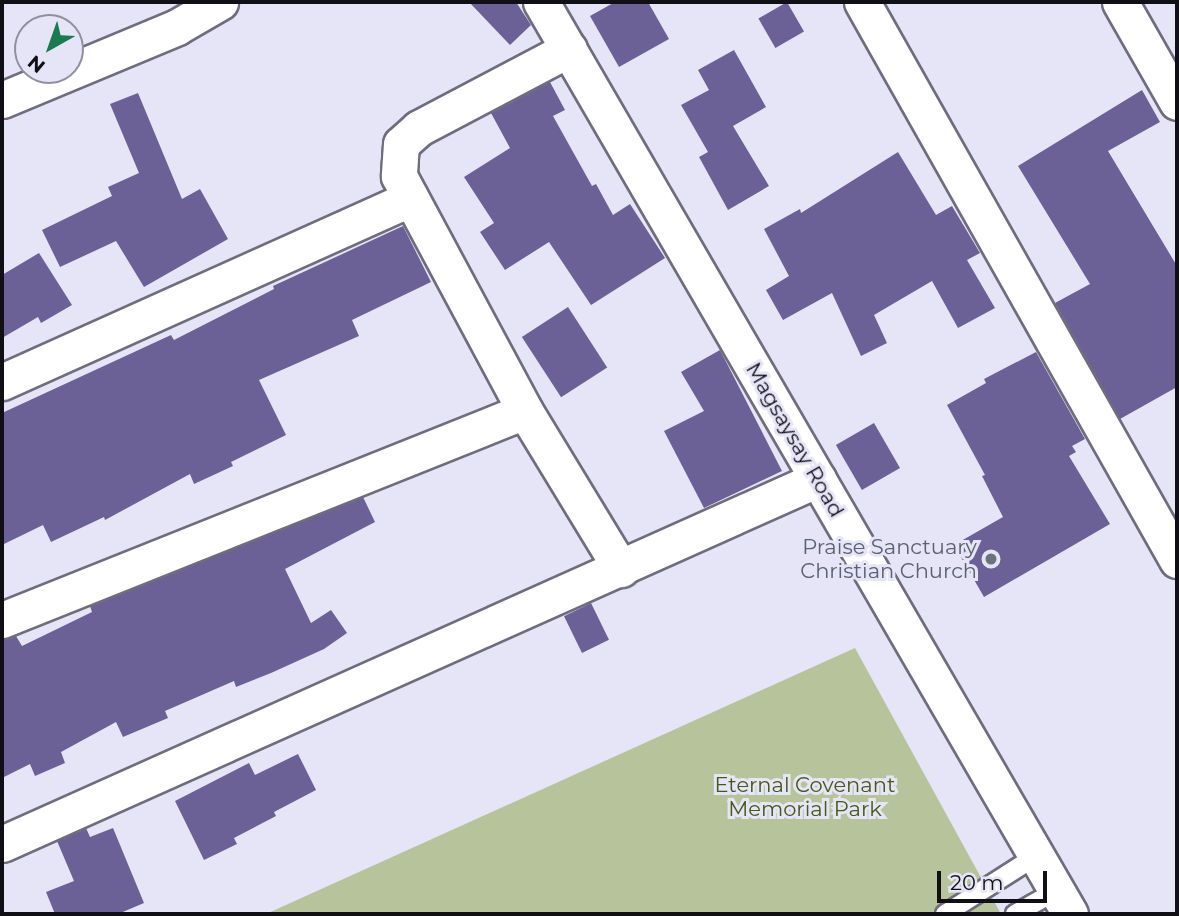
<!DOCTYPE html>
<style>
body{margin:0}
#map{position:relative;width:1179px;height:916px;overflow:hidden;background:#e6e4f7;font-family:Montserrat,sans-serif}
div>[style]{position:absolute}
[style*='--x']{left:calc(var(--x)*1px);top:calc(var(--y)*1px);width:calc(var(--w)*1px);rotate:calc(var(--a)*1deg)}
.green>*{inset:0;background:#b6c39b}
.building>*{inset:0;background:#6b6196;transform-origin:0 0}
.roads{filter:drop-shadow(2px 0 #6f6d7d) drop-shadow(-2px 0 #6f6d7d) drop-shadow(0 2px #6f6d7d) drop-shadow(0 -2px #6f6d7d)}
.service>*{height:18px;margin:-9px;padding:0 9px;transform-origin:9px;border-radius:9px;background:#fff}
.minor>*{height:35px;margin:-17.5px;padding:0 17.5px;transform-origin:17.5px;border-radius:17.5px;background:#fff}
.dots>*{width:19px;height:19px;translate:-50% -50%;box-sizing:border-box;border:4px solid #e6e4f7;border-radius:50%}
span{translate:-50% -50%;white-space:nowrap;text-align:center;line-height:1.15;-webkit-text-stroke:6px #e6e4f7;paint-order:stroke}
.street-label{font-size:21px;color:#100f15}
.worship-label{font-size:21px;color:#5b616d}
.right{translate:-100% -50%;text-align:right}
.park-label{font-size:21px;color:#485817}
.frame{position:absolute;inset:0;border:4px solid #100f15;pointer-events:none}
.north{position:absolute;left:14px;top:14px;width:70px;height:70px;box-sizing:border-box;background:#e6e4f7;border:2px solid #908f9d;border-radius:50%;rotate:220deg;font-size:19px;font-weight:700;line-height:28px;text-align:center;color:#100f15}
.north::after{content:'';display:block;margin:auto;width:24px;height:32px;background:#1a7a51;clip-path:polygon(50% 0,100% 100%,50% 72%,0 100%)}
.scale{position:absolute;left:937px;top:871px;width:110px;height:32px;box-sizing:border-box;border:4px solid #100f15;border-top:0;padding-left:9px;font-size:21px;line-height:24px;white-space:nowrap;color:#100f15;-webkit-text-stroke:5px #e6e4f7;paint-order:stroke}
</style>
<div id="map">
<div class="green">
<i style="clip-path:polygon(855px 648px,1001px 914px,266px 914px)"></i>
</div>
<div class="building">
<i style="clip-path:polygon(469px 2px,516px 2px,531px 25px,510px 45px)"></i>
<i style="clip-path:polygon(615px 2px,648px 2px,669px 39px,619px 67px,590px 16px)"></i>
<i style="left:787px;top:2px;width:34px;height:33px;rotate:60deg"></i>
<i style="clip-path:polygon(734px 50px,766px 107px,733px 126px,769px 186px,728px 210px,699px 157px,708px 152px,681px 105px,709px 90px,698px 70px)"></i>
<i style="clip-path:polygon(550px 82px,565px 110px,553px 116px,592px 186px,596px 184px,613px 215px,630px 204px,665px 258px,591px 305px,549px 242px,505px 270px,480px 232px,494px 223px,464px 177px,510px 148px,491px 113px)"></i>
<i style="clip-path:polygon(1142px 90px,1160px 122px,1108px 151px,1177px 266px,1177px 387px,1120px 419px,1055px 303px,1090px 284px,1018px 166px)"></i>
<i style="clip-path:polygon(138px 93px,182px 199px,200px 189px,228px 239px,144px 287px,116px 241px,60px 267px,42px 230px,112px 196px,108px 187px,139px 173px,110px 104px)"></i>
<i style="clip-path:polygon(898px 152px,936px 215px,952px 206px,980px 253px,967px 260px,995px 308px,958px 328px,932px 281px,874px 315px,887px 343px,861px 356px,832px 293px,783px 320px,766px 290px,789px 276px,764px 229px,800px 209px,801px 213px)"></i>
<i style="clip-path:polygon(403px 226px,431px 282px,352px 320px,359px 336px,259px 380px,286px 435px,231px 462px,233px 466px,194px 484px,190px 474px,105px 520px,104px 517px,51px 542px,43px 525px,2px 545px,2px 413px,171px 335px,174px 340px,274px 289px,273px 286px)"></i>
<i style="clip-path:polygon(39px 253px,72px 305px,41px 323px,38px 317px,2px 338px,2px 275px)"></i>
<i style="left:568px;top:307px;width:72px;height:55px;rotate:57deg"></i>
<i style="clip-path:polygon(720px 350px,782px 471px,704px 508px,664px 431px,704px 411px,681px 372px)"></i>
<i style="clip-path:polygon(1036px 352px,1085px 439px,1072px 446px,1076px 452px,1069px 456px,1110px 524px,984px 597px,954px 545px,1003px 517px,982px 476px,985px 475px,947px 405px,986px 383px,984px 379px)"></i>
<i style="left:874px;top:423px;width:52px;height:44px;rotate:60deg"></i>
<i style="clip-path:polygon(363px 497px,375px 522px,285px 569px,311px 623px,331px 610px,347px 633px,324px 649px,271px 673px,236px 687px,234px 681px,165px 711px,168px 718px,123px 737px,116px 722px,61px 752px,65px 763px,35px 776px,30px 764px,2px 778px,2px 640px,16px 636px,22px 646px,92px 612px,90px 606px)"></i>
<i style="left:591px;top:603px;width:41px;height:30px;rotate:64deg"></i>
<i style="clip-path:polygon(298px 754px,316px 790px,274px 812px,276px 816px,234px 838px,237px 844px,204px 860px,175px 801px,249px 763px,255px 775px)"></i>
<i style="clip-path:polygon(86px 828px,90px 837px,113px 828px,144px 903px,118px 914px,55px 914px,46px 892px,74px 881px,57px 841px)"></i>
</div>
<div class="roads">
<div class="service">
<i style="--x:945;--y:914;--w:108;--a:-32.5"></i>
<i style="--x:1015;--y:914;--w:47;--a:-29.3"></i>
</div>
<div class="minor">
<i style="--x:541;--y:2;--w:1054;--a:59.88"></i>
<i style="--x:862;--y:2;--w:641;--a:60.55"></i>
<i style="--x:1120;--y:2;--w:115;--a:60.3"></i>
<i style="--x:569;--y:49;--w:170;--a:152.2"></i>
<i style="--x:419;--y:128;--w:24;--a:138"></i>
<i style="--x:401;--y:144;--w:32;--a:94"></i>
<i style="--x:399;--y:176;--w:267;--a:61.8"></i>
<i style="--x:525;--y:411;--w:185;--a:58.7"></i>
<i style="--x:2;--y:100;--w:190;--a:-22.6"></i>
<i style="--x:177;--y:27;--w:50;--a:-30.2"></i>
<i style="--x:2;--y:382;--w:448;--a:-24.2"></i>
<i style="--x:2;--y:620;--w:563;--a:-21.78"></i>
<i style="--x:2;--y:844;--w:894;--a:-24.1"></i>
</div>
</div>
<div class="dots">
<i style="left:991px;top:559px;background:#6b7280"></i>
</div>
<div class="street-label">
<span style="left:795px;top:440px;rotate:60deg">Magsaysay Road</span>
</div>
<div class="worship-label">
<span class="right" style="left:977px;top:559px">Praise Sanctuary<br>Christian Church</span>
</div>
<div class="park-label">
<span style="left:805px;top:797px">Eternal Covenant<br>Memorial Park</span>
</div>
<div class="frame"></div>
<div class="north">N</div>
<div class="scale">20 m</div>
</div>
